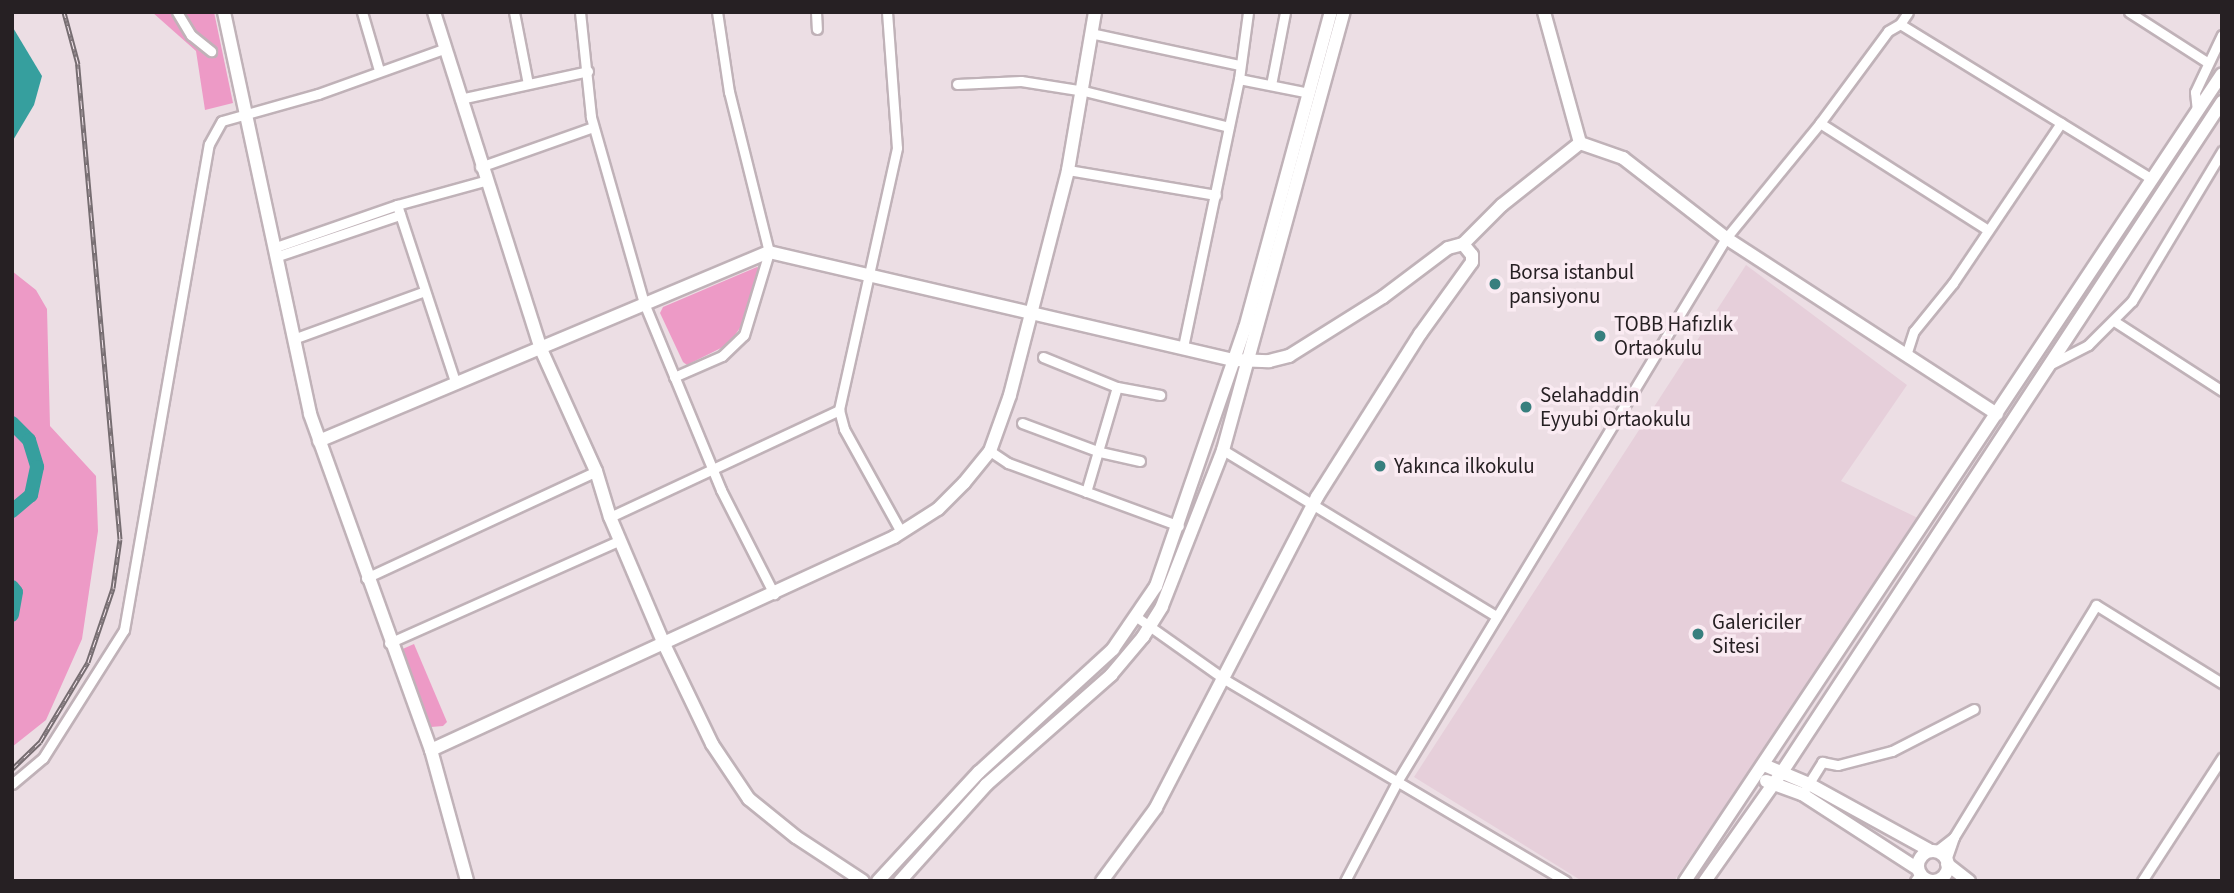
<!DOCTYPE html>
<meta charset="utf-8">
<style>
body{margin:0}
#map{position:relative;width:2234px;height:893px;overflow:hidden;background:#ecdee4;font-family:"Source Sans 3",sans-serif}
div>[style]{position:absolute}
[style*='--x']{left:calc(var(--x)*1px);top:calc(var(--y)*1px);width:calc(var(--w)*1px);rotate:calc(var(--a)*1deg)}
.built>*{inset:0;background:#e6cfda}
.green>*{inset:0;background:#ed9ac6}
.water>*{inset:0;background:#369f9e}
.river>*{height:14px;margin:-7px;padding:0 7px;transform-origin:7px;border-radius:7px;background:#369f9e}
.roads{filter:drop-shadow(2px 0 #c0b2b8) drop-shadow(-2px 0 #c0b2b8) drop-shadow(0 2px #c0b2b8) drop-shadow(0 -2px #c0b2b8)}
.street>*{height:9px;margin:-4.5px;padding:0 4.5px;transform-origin:4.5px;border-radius:4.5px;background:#fff}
.secondary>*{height:12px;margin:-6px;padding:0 6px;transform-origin:6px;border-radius:6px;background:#fff}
.secondary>.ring{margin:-6px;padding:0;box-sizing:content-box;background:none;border:12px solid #fff;border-radius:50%}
.rail>*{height:5px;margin-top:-2.5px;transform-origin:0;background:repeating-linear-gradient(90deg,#faebf2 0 8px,#766d71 0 16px);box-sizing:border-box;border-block:2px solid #766d71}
.dots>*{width:19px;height:19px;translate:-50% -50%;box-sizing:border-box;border:4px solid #faebf2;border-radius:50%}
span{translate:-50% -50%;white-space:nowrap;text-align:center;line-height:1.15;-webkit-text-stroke:7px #faebf2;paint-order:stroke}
.poi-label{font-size:21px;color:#262023}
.left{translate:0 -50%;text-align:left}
.frame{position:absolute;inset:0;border:14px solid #262023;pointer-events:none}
</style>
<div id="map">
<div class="built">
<i style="clip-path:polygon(1746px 265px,1907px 385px,1841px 481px,1920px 519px,1674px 881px,1582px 881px,1414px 777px)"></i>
</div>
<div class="green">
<i style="clip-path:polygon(152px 12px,214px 12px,233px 103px,205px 110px,196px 51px)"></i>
<i style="clip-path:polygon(757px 267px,764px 270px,748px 316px,729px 344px,687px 365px,683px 362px,660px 313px,663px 307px)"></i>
<i style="clip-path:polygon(12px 271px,36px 290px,47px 309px,50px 426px,96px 476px,98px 531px,82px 639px,46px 720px,12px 747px)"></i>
<i style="clip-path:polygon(414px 644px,447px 722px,443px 726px,431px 727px,398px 651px)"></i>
</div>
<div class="water">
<i style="clip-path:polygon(12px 26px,42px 76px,34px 105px,12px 142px)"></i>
</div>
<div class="river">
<i style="--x:12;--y:423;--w:24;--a:45"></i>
<i style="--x:29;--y:440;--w:28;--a:73"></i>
<i style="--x:37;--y:467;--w:29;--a:102"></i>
<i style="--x:31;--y:495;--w:25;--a:140"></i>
<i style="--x:12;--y:587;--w:6;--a:51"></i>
<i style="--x:16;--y:592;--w:23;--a:100"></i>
</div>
<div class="roads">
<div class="street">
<i style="--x:177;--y:12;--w:27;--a:59"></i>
<i style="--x:191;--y:35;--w:26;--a:39"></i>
<i style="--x:362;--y:12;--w:60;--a:73.7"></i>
<i style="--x:514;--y:12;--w:73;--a:79"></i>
<i style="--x:580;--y:12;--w:106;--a:84"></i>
<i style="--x:591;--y:117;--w:193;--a:74.1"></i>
<i style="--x:644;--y:303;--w:202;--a:67.6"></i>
<i style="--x:721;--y:490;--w:117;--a:63"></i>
<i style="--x:816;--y:12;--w:17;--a:87"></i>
<i style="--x:887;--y:12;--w:136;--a:85.8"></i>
<i style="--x:897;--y:148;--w:268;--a:102.5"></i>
<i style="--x:839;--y:410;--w:20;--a:75"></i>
<i style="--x:844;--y:429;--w:118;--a:61"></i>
<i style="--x:2129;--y:12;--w:93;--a:32.7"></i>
<i style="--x:1900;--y:24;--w:296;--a:31.6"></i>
<i style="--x:1095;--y:34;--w:147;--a:12.1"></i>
<i style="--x:1239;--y:79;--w:71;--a:11.3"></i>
<i style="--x:957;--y:84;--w:64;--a:-2.7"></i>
<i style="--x:1021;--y:81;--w:64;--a:9"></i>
<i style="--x:1084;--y:91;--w:149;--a:13.9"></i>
<i style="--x:1271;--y:85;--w:74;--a:-79.1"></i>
<i style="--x:460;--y:99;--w:131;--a:-12.3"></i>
<i style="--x:2197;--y:111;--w:19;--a:-96"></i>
<i style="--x:2195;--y:92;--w:63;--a:-64.7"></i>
<i style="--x:1820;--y:123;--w:199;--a:32.5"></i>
<i style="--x:480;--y:167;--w:120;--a:-19.5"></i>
<i style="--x:1068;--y:170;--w:150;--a:9.6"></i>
<i style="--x:397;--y:205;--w:188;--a:71.8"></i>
<i style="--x:276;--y:247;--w:128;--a:-19.1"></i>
<i style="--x:397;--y:205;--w:90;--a:-15.4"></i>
<i style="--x:278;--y:256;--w:129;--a:-18.6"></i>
<i style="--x:2114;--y:321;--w:129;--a:32.9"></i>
<i style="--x:296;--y:338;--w:137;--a:-20"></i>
<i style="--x:1183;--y:347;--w:274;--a:-78.2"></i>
<i style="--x:1239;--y:79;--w:68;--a:-82.3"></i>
<i style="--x:1906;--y:355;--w:25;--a:-72"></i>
<i style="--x:1914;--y:331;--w:62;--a:-50.9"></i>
<i style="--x:1953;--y:283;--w:193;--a:-56"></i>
<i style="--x:1043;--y:357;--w:80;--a:22.1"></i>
<i style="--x:1117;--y:387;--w:44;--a:10.5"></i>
<i style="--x:2053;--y:363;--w:39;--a:-27"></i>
<i style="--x:2088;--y:345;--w:62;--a:-45"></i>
<i style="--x:2132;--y:301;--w:175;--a:-59"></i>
<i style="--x:674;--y:377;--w:52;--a:-23.6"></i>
<i style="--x:722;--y:356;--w:30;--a:-44"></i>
<i style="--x:744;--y:335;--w:87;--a:-73.2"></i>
<i style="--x:769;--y:252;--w:165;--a:-104"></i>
<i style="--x:729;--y:92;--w:81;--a:-98.5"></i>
<i style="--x:1022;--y:423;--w:83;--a:20.4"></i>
<i style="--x:1100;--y:452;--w:41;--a:12.7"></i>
<i style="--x:1223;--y:450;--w:320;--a:31.3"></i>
<i style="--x:990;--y:451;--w:22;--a:34"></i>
<i style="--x:1008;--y:463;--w:182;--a:20.2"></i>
<i style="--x:1086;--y:492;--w:109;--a:-73.6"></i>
<i style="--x:610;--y:517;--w:253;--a:-25"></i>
<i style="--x:366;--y:578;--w:254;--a:-24.9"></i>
<i style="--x:1138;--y:618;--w:105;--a:35.3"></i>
<i style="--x:1224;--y:679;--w:397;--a:30.6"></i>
<i style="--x:389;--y:643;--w:253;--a:-24"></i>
<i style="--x:12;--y:784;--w:40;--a:-40"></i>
<i style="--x:43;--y:758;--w:151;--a:-57.7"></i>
<i style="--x:124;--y:630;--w:493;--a:-80.1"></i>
<i style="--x:209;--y:144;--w:26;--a:-61"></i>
<i style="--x:222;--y:121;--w:100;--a:-15.7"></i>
<i style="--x:318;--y:94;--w:134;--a:-19.7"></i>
<i style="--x:1806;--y:788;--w:31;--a:-58"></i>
<i style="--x:1822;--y:762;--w:16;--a:11"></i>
<i style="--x:1838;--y:765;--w:56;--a:-14.5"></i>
<i style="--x:1892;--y:751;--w:92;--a:-27.1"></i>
<i style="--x:1954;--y:837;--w:272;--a:-58.5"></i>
<i style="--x:2096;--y:605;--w:148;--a:31.8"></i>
<i style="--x:1935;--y:852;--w:24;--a:-38"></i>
<i style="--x:1954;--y:837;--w:24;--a:109"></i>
<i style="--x:1345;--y:881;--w:114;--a:-62.3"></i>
<i style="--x:1398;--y:780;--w:634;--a:-58.82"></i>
<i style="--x:1726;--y:238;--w:149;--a:-50.7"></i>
<i style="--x:1820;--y:123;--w:114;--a:-53.5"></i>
<i style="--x:1888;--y:31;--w:14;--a:-30"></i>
<i style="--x:1900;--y:24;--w:14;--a:-56"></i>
<i style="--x:1915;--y:881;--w:9;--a:-54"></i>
<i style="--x:1927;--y:881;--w:1;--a:-45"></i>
<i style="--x:2142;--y:881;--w:147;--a:-57"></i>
</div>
<div class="secondary">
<i style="--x:224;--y:12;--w:411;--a:77.9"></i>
<i style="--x:310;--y:414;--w:357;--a:70.2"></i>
<i style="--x:431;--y:750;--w:136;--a:74.6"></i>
<i style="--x:434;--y:12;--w:351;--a:72.4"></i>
<i style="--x:540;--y:347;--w:136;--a:65.7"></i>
<i style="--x:596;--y:471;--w:48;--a:73.1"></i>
<i style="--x:610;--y:517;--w:136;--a:67"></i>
<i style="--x:663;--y:642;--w:113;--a:64.3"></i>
<i style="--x:712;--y:744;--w:66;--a:56.1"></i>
<i style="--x:749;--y:799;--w:60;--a:39"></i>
<i style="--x:796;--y:837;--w:80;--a:33.3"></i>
<i style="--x:1544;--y:12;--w:136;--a:74.6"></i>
<i style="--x:1580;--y:143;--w:46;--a:19.2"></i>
<i style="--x:1623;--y:158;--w:130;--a:37.8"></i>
<i style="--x:1726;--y:238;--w:323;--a:33"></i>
<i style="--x:1463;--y:244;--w:55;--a:-45"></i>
<i style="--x:1502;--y:205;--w:100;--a:-38.5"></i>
<i style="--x:319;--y:441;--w:488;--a:-22.8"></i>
<i style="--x:769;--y:252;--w:477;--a:13.1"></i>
<i style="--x:1234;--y:360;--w:35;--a:2"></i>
<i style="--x:1269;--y:361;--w:21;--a:-14"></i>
<i style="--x:1289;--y:356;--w:111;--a:-32.1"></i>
<i style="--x:1383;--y:297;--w:81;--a:-37"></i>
<i style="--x:1448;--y:248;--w:16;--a:-15"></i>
<i style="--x:1463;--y:244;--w:14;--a:51"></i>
<i style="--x:1472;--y:255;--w:7;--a:90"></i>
<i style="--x:1472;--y:262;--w:89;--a:125.8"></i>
<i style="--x:1420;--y:334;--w:193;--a:122.3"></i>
<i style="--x:1317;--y:497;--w:350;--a:117.4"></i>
<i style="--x:1156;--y:808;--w:91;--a:126.5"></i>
<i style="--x:431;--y:750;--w:510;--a:-24.7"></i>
<i style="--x:894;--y:537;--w:52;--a:-32.5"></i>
<i style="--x:938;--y:509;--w:37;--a:-45"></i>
<i style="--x:964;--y:483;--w:41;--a:-50.9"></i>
<i style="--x:990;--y:451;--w:59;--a:-70.3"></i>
<i style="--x:1010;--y:395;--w:232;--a:-75.5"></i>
<i style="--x:1068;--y:170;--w:160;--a:-80.3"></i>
<i style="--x:1764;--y:765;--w:49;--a:22.9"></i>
<i style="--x:1809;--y:784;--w:139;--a:28.8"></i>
<i style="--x:1766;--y:781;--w:38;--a:20"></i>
<i style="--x:1802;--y:794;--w:138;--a:32.9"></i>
<i class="ring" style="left:1918px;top:851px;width:18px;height:18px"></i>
<i style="--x:1947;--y:864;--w:28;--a:38"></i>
<i style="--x:878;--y:881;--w:149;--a:-47.2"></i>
<i style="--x:979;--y:772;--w:182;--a:-42.5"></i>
<i style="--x:1113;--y:649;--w:76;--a:-55.7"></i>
<i style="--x:1156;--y:586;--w:273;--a:-71"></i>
<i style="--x:1245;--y:328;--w:327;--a:-74.8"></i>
<i style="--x:900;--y:881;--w:129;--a:-48.1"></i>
<i style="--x:986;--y:785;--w:167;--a:-41.3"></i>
<i style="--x:1111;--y:675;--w:50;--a:-49.9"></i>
<i style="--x:1143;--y:637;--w:36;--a:-58"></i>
<i style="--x:1162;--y:606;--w:168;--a:-68.6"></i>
<i style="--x:1223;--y:450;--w:454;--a:-74.6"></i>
<i style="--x:1685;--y:881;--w:969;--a:-56.36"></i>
<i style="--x:1705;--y:881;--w:137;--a:-54.8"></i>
<i style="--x:1784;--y:769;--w:798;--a:-56.71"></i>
</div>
</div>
<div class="rail">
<i style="--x:12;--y:769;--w:39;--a:-44"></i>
<i style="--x:40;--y:742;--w:93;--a:-59"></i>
<i style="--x:88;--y:662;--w:78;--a:-71.3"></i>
<i style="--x:113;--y:588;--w:49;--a:-81.9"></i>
<i style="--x:120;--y:539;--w:477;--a:-95.1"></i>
<i style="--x:78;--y:64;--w:54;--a:-105.1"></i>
</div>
<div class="dots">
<i style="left:1495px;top:284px;background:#377f7e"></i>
<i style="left:1600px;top:336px;background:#377f7e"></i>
<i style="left:1526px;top:407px;background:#377f7e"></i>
<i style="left:1380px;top:466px;background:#377f7e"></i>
<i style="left:1698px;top:634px;background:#377f7e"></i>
</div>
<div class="poi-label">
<span class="left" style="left:1509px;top:284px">Borsa istanbul<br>pansiyonu</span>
<span class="left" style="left:1614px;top:336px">TOBB Hafızlık<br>Ortaokulu</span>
<span class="left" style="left:1540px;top:407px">Selahaddin<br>Eyyubi Ortaokulu</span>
<span class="left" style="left:1394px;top:466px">Yakınca ilkokulu</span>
<span class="left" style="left:1712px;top:634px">Galericiler<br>Sitesi</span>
</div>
<div class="frame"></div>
</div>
